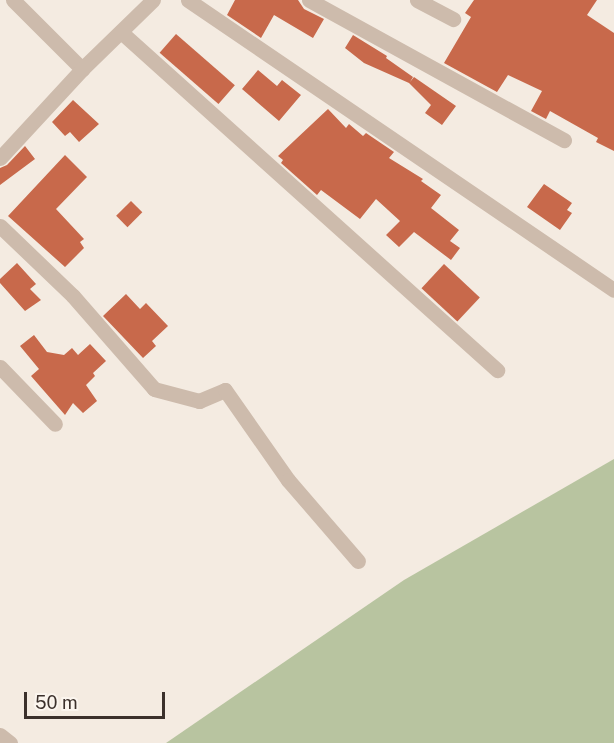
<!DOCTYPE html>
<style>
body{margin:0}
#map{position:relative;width:614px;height:743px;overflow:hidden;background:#f4ebe1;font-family:"Public Sans",sans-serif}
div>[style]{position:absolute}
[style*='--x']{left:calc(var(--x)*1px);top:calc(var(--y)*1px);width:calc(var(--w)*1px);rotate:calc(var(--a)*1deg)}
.green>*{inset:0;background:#b8c4a0}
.building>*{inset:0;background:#c8694b;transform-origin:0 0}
.minor>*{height:15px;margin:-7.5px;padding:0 7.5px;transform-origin:7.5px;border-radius:7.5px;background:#cdbbac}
span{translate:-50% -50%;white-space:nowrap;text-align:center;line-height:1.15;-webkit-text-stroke:4.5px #fbf5ee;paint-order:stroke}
.scale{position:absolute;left:24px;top:692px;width:141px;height:27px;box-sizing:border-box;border:3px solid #3b302b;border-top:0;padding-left:8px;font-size:18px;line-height:21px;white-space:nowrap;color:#3b302b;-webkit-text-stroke:4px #fbf5ee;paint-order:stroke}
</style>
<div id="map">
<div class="green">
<i style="clip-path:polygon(614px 459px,614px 743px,166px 743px,404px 580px)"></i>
</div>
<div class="building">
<i style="clip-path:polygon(235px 0,298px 0,304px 9px,324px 19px,313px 38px,274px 15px,261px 38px,227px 15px)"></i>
<i style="clip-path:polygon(474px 0,597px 0,587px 15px,614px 33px,614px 151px,596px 142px,598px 138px,550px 111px,546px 119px,531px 111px,542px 91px,508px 75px,497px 92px,444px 63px,471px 17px,465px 13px)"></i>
<i style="left:176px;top:34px;width:78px;height:25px;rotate:41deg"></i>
<i style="clip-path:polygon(353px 35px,387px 56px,386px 58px,413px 77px,410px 82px,414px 77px,456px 106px,442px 125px,425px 113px,431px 105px,409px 83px,364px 63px,345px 48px)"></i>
<i style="clip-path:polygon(258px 70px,277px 86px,282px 80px,301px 95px,279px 121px,242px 89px)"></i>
<i style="clip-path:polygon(73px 100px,99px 124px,79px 142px,70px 132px,65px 136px,52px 122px)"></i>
<i style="clip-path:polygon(328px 109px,346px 128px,349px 124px,363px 136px,366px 133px,394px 152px,389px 158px,423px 179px,421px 181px,441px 195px,431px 208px,459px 230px,450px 241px,460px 248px,451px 260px,414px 232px,399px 247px,386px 235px,400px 221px,376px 199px,360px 219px,321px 190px,317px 195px,281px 163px,283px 160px,278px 156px)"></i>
<i style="clip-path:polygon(25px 146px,35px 159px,0 185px,0 168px,7px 165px)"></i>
<i style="clip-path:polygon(65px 155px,87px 177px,56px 209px,84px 239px,80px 242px,84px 248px,65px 267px,8px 216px)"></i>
<i style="clip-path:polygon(544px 184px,572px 203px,567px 210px,572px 213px,560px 230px,527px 207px)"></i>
<i style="left:131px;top:201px;width:16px;height:21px;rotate:45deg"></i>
<i style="clip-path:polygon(17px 263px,36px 284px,30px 289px,41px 300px,25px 311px,0 283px,0 279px)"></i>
<i style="left:444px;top:264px;width:49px;height:33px;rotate:43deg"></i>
<i style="clip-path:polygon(126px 294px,140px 309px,146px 303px,168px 326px,152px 341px,156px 346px,143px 358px,103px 316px)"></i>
<i style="clip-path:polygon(34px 335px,47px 352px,64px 355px,72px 348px,78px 355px,90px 344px,106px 361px,93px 373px,95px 376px,86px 385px,97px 401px,83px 413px,73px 403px,65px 415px,31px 376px,39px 369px,20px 346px)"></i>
</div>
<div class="minor">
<i style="--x:13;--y:0;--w:98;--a:45"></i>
<i style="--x:188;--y:0;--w:515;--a:34.25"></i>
<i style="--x:309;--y:0;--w:291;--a:28.8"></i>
<i style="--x:417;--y:0;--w:41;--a:27.8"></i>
<i style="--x:121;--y:32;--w:506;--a:41.95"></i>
<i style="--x:0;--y:158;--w:121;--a:-47.3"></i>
<i style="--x:82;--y:69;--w:99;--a:-44.2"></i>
<i style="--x:0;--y:226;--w:101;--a:43.8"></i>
<i style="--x:73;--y:296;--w:123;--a:48.9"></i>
<i style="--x:154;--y:389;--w:47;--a:14.9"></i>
<i style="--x:199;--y:401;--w:28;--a:-23"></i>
<i style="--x:225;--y:390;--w:110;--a:55"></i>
<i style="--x:288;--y:480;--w:107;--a:49.2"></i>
<i style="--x:0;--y:367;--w:79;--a:46"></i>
<i style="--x:0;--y:735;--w:13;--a:39"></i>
</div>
<div class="scale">50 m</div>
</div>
